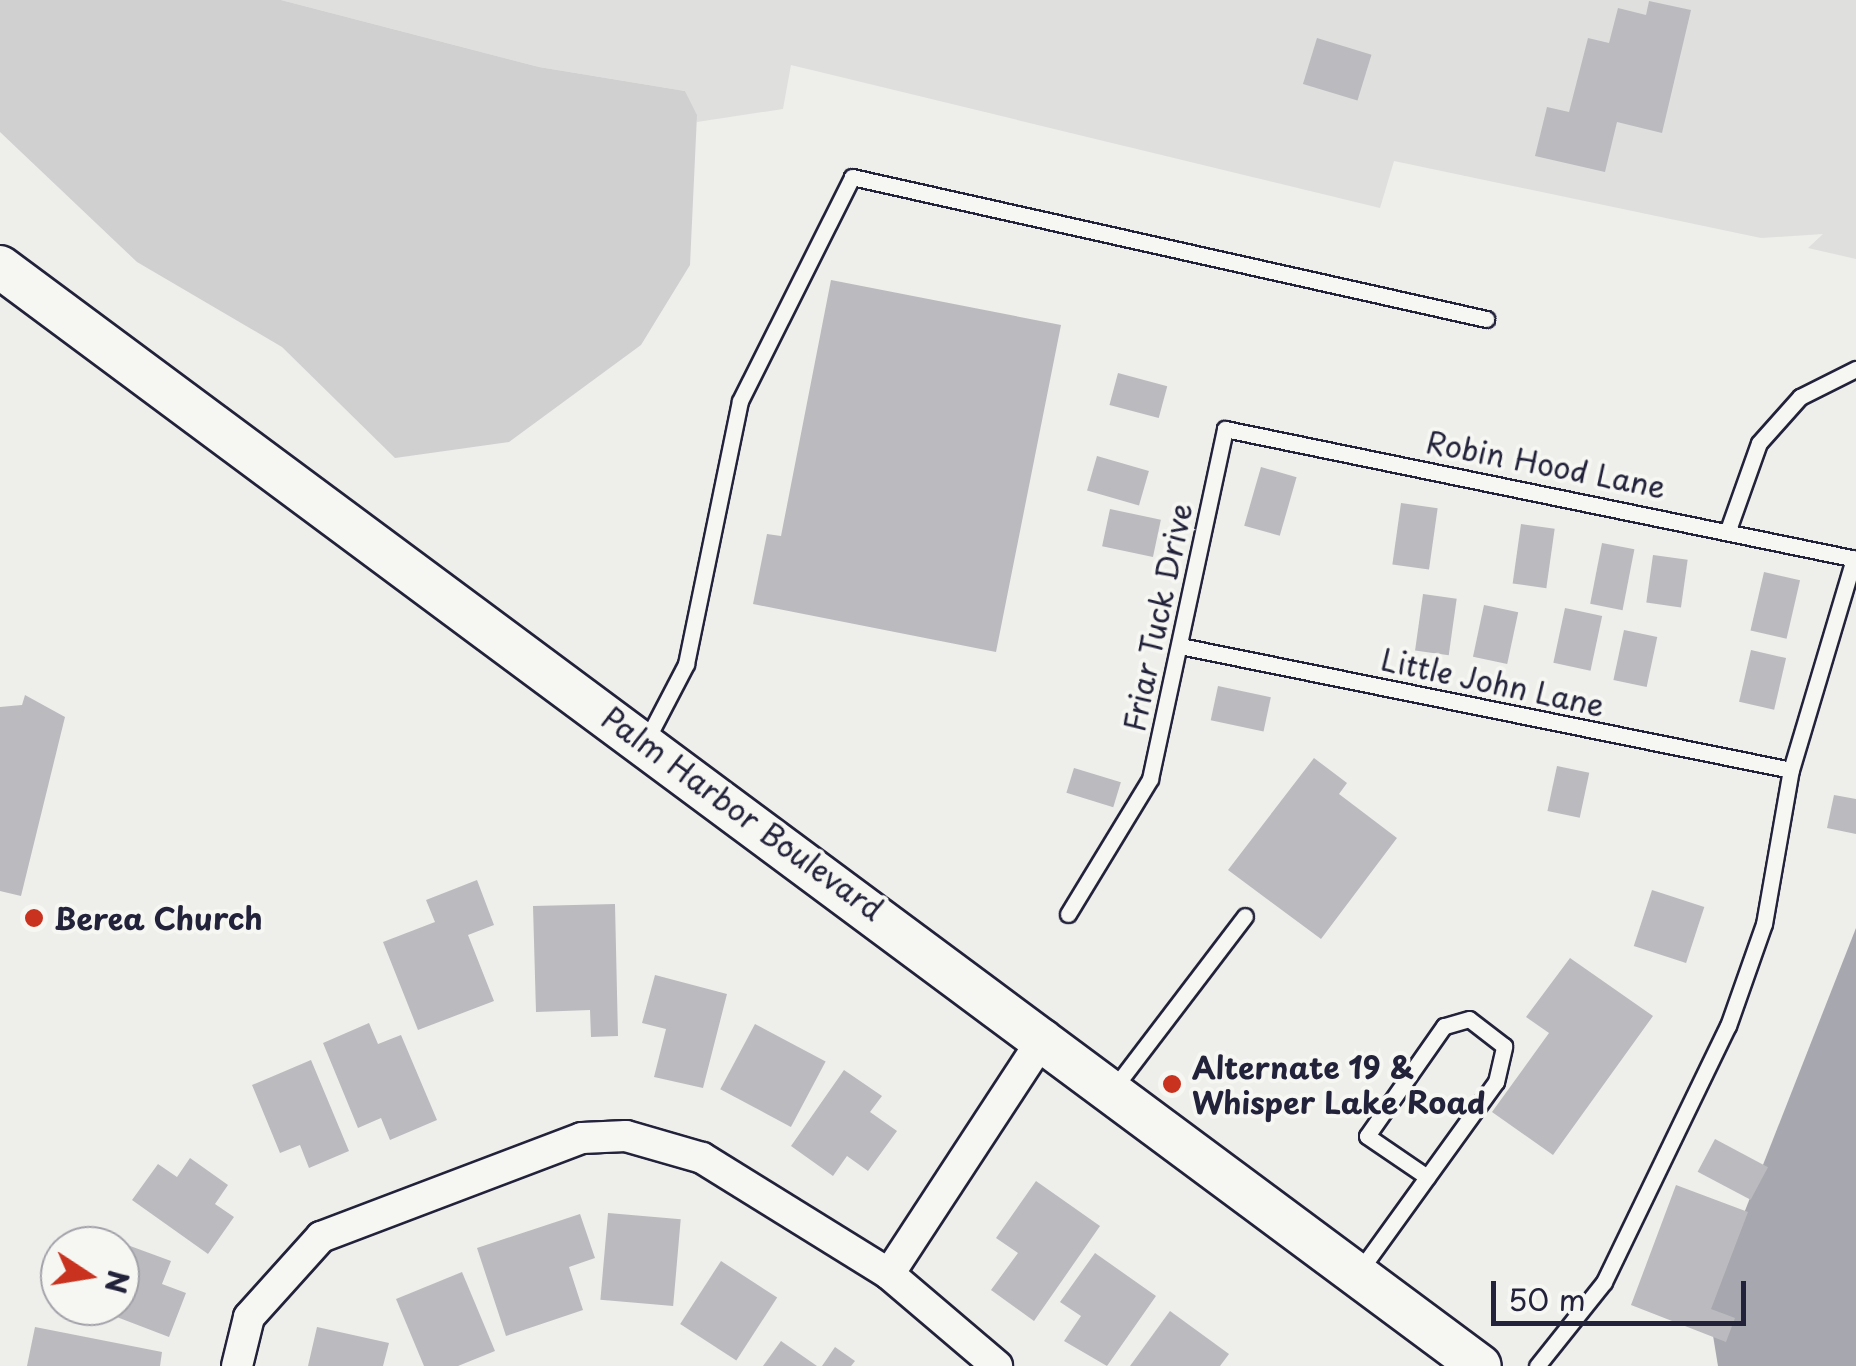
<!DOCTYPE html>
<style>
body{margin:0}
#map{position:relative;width:1856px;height:1366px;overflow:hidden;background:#eeeeeb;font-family:"Playpen Sans",sans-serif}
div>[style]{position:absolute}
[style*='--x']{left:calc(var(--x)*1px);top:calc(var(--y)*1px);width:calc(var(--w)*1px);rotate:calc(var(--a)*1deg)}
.built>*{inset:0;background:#dfdfde}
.green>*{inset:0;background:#d0d0d1}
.water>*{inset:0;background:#a7a7af}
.building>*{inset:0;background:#bbbbbf;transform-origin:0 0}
.roads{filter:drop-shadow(2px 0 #22223b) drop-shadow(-2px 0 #22223b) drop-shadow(0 2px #22223b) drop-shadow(0 -2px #22223b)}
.service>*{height:15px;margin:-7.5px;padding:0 7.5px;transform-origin:7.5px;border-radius:7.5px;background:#f6f6f2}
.minor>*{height:30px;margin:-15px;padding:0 15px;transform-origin:15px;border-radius:15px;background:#f6f6f2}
.secondary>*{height:42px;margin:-21px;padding:0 21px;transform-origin:21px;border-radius:21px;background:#f6f6f2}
.dots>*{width:28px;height:28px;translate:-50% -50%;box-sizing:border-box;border:5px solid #f6f6f2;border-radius:50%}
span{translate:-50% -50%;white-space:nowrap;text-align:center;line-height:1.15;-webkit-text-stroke:8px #f6f6f2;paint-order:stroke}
.street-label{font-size:30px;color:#22223b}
.poi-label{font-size:30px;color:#22223b;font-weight:700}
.left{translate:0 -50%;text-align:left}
.north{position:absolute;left:40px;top:1226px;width:100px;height:100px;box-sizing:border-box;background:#f6f6f2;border:2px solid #a1a1a9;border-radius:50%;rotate:102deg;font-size:28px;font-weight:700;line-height:40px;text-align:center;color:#22223b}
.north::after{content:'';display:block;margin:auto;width:35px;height:45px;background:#c8321e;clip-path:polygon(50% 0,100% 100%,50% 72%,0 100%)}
.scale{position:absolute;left:1491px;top:1281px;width:255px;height:45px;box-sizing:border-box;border:5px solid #22223b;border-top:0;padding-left:12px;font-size:30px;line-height:35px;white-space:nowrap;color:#22223b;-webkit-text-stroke:8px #f6f6f2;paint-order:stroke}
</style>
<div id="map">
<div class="built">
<i style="clip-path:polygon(281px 0,1856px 0,1856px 259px,1808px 248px,1823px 234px,1761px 238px,1394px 161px,1380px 208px,791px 65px,783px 109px,697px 122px,685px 91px,539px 67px)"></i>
</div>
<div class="green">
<i style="clip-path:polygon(0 0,281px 0,539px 67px,685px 91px,697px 115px,690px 265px,641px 345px,509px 442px,395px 458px,282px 347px,137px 262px,0 132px)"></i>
</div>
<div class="water">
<i style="clip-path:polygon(1856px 928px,1856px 1366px,1718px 1366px,1708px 1305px)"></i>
</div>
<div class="building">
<i style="clip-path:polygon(1649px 1px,1691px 10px,1662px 133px,1617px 122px,1605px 172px,1535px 156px,1547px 107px,1569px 112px,1588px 38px,1609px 43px,1618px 8px,1646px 15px)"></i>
<i style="left:1317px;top:38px;width:57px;height:48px;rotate:17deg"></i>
<i style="clip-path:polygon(831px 280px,1061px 325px,996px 652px,753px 604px,767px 534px,781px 536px)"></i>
<i style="left:1118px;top:373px;width:51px;height:33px;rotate:15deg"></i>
<i style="left:1097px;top:456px;width:54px;height:36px;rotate:16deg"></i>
<i style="left:1261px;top:467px;width:37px;height:61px;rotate:16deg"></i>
<i style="left:1401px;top:503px;width:37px;height:62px;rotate:8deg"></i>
<i style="left:1110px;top:509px;width:52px;height:38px;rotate:12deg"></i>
<i style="left:1521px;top:524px;width:34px;height:60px;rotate:8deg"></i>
<i style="left:1602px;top:543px;width:33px;height:62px;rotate:11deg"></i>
<i style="left:1653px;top:555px;width:35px;height:48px;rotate:8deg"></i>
<i style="left:1764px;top:572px;width:37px;height:60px;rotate:13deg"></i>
<i style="left:1423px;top:594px;width:34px;height:57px;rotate:8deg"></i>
<i style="left:1484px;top:605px;width:35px;height:53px;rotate:12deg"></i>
<i style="left:1565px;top:608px;width:38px;height:56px;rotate:12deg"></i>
<i style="left:1624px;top:630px;width:34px;height:51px;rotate:12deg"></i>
<i style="left:1751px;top:650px;width:36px;height:53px;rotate:13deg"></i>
<i style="left:1218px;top:686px;width:54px;height:35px;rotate:12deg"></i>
<i style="clip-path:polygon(25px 695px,65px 717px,21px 896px,0 891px,0 707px,22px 705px)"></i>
<i style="clip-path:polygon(1314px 758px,1347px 783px,1339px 794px,1397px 838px,1321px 939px,1228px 870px)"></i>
<i style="left:1557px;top:766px;width:33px;height:46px;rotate:12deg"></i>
<i style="left:1074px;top:768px;width:49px;height:26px;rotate:17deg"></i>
<i style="clip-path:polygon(1834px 795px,1856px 799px,1856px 834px,1827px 828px)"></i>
<i style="clip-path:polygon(477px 880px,494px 925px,468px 935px,494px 1001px,418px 1030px,383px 942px,435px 922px,426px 900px)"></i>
<i style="left:1652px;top:890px;width:55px;height:59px;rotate:18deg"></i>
<i style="clip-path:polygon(615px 904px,618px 1036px,591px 1037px,590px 1010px,536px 1012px,533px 906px)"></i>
<i style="clip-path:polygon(1570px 958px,1653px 1016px,1553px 1155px,1492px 1112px,1549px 1033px,1526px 1017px)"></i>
<i style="clip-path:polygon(655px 975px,727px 994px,703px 1088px,654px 1077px,666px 1029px,642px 1023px)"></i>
<i style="clip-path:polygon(369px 1023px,378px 1044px,401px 1035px,437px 1120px,390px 1140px,381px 1118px,358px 1128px,323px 1043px)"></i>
<i style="left:755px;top:1024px;width:80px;height:74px;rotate:28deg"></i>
<i style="clip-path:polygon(311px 1060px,349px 1151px,309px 1168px,300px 1145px,280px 1153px,252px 1085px)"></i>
<i style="clip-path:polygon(844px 1070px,882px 1096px,870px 1112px,897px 1131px,868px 1171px,847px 1156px,833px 1176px,791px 1146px)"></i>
<i style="left:1715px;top:1139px;width:60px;height:37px;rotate:28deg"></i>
<i style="clip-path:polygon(190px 1158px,228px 1185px,215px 1204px,234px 1217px,208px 1254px,132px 1200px,158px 1164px,177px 1177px)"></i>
<i style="clip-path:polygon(1036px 1181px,1100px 1226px,1034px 1321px,991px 1290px,1018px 1253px,996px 1238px)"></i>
<i style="clip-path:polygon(1676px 1185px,1748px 1212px,1711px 1309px,1735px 1318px,1726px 1342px,1631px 1305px)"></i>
<i style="left:608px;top:1213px;width:73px;height:87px;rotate:5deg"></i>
<i style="clip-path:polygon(580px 1214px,595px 1258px,569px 1267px,583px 1310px,506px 1336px,477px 1248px)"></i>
<i style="clip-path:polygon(122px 1243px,171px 1261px,162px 1284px,186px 1293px,169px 1337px,88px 1306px,120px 1306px)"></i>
<i style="clip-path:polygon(1095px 1253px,1156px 1296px,1107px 1366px,1064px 1341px,1081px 1316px,1060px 1302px)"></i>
<i style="left:721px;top:1261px;width:67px;height:75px;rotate:33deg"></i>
<i style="clip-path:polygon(462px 1272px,495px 1351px,458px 1366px,424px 1366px,396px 1299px)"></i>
<i style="clip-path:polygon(1170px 1311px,1229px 1354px,1220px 1366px,1130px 1366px)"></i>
<i style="clip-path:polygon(35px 1327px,162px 1352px,160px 1366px,27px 1366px)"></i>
<i style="clip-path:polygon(317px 1327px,389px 1343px,383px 1366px,308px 1366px)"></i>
<i style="clip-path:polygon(781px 1341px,817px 1366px,763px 1366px)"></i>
<i style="clip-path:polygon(835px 1347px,855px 1361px,851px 1366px,822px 1366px)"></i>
</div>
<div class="roads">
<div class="service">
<i style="--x:1728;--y:530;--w:92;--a:-70.4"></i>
<i style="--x:1759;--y:443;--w:62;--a:-48.3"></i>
<i style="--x:1800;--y:397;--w:63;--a:-26.6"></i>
<i style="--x:1185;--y:647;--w:618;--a:11.47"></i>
<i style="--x:646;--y:741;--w:87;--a:-62.5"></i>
<i style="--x:686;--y:664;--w:268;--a:-78.4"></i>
<i style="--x:740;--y:401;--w:250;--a:-63.4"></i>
<i style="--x:852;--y:177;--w:650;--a:12.62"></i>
<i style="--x:1068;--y:914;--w:158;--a:-58.7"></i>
<i style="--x:1150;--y:779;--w:358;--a:-77.9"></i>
<i style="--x:1225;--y:429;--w:644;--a:11.64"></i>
<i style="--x:1114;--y:1088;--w:216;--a:-52.7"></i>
<i style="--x:1358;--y:1273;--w:236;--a:-54.2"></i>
<i style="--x:1496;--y:1082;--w:37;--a:-77"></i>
<i style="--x:1504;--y:1046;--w:44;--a:-142.4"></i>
<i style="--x:1469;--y:1019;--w:26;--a:164"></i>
<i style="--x:1444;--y:1026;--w:134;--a:125"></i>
<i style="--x:1367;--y:1136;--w:73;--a:34.3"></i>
<i style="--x:1537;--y:1366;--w:107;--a:-51.4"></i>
<i style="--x:1604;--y:1282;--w:284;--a:-64.2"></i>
<i style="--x:1728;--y:1026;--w:108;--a:-70.6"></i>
<i style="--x:1764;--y:924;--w:156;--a:-80.1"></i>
<i style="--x:1791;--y:770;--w:221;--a:-73.4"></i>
</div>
<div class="minor">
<i style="--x:889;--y:1274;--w:285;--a:-56.8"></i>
<i style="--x:237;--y:1366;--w:50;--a:-76.2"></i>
<i style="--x:249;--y:1317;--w:108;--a:-48"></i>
<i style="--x:321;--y:1237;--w:279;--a:-20.8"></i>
<i style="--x:582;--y:1138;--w:44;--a:-2.6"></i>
<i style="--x:626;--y:1136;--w:79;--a:16.1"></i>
<i style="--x:702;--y:1158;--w:220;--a:31.8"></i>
<i style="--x:889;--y:1274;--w:142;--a:40.4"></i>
</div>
<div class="secondary">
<i style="--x:0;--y:267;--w:1843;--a:36.6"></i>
</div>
</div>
<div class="dots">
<i style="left:34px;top:918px;background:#c8321e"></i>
<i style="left:1172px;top:1084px;background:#c8321e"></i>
</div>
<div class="street-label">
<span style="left:1546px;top:464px;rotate:11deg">Robin Hood Lane</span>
<span style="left:1157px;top:617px;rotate:-78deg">Friar Tuck Drive</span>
<span style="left:1493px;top:682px;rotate:12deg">Little John Lane</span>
<span style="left:743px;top:813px;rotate:36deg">Palm Harbor Boulevard</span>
</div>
<div class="poi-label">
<span class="left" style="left:54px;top:918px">Berea Church</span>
<span class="left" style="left:1192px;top:1084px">Alternate 19 &amp;<br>Whisper Lake Road</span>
</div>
<div class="north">N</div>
<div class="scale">50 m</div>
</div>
